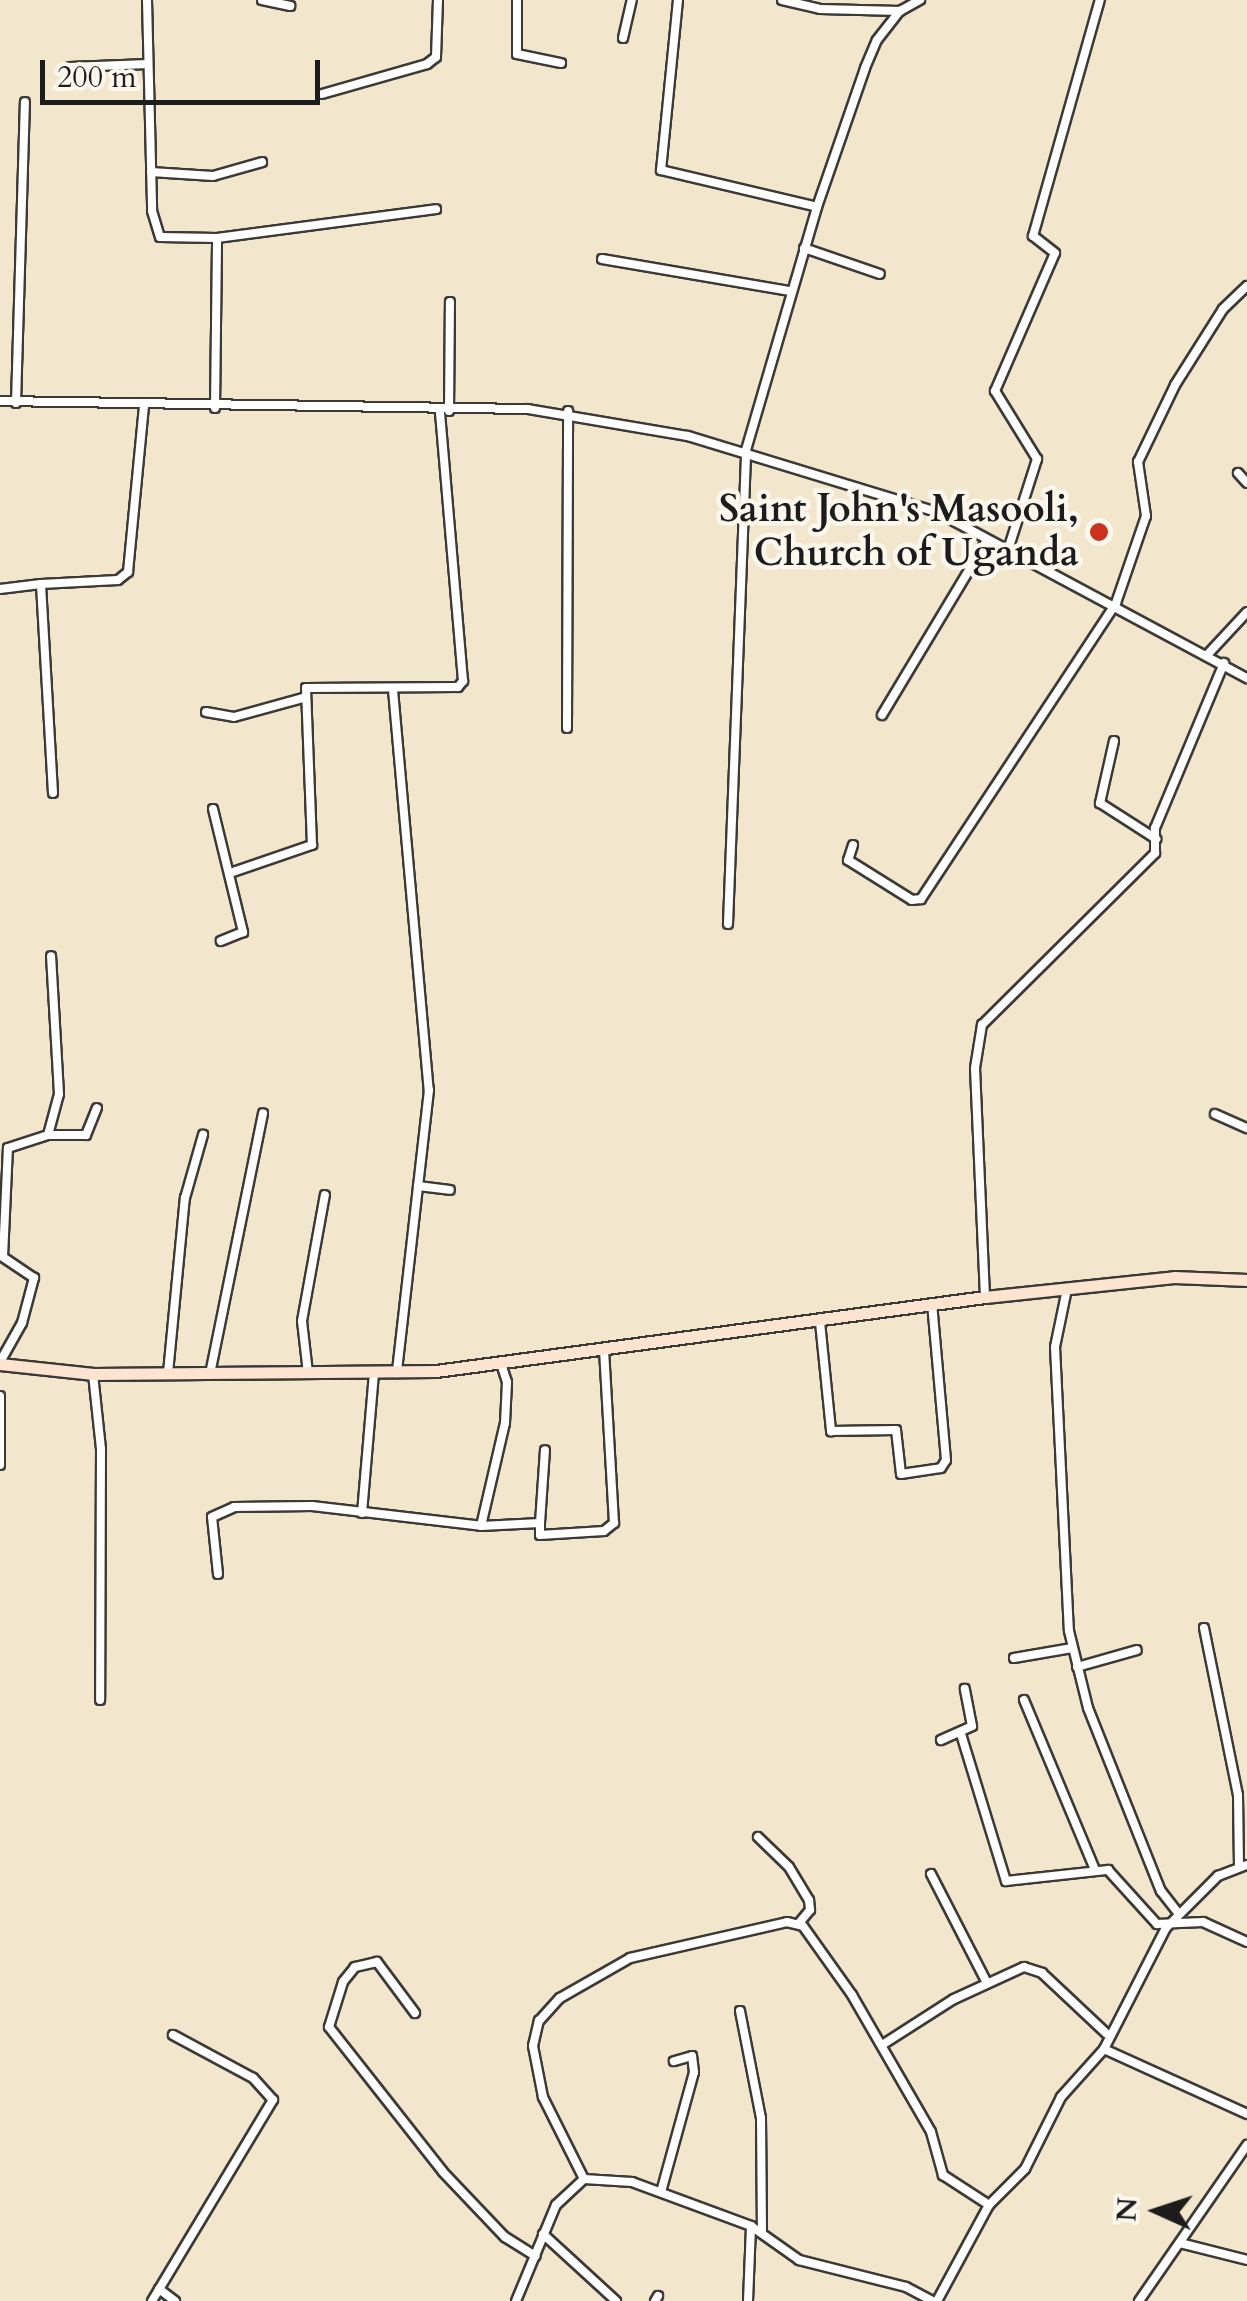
<!DOCTYPE html>
<style>
body{margin:0}
#map{position:relative;width:1247px;height:2301px;overflow:hidden;background:#f2e6cd;font-family:Cardo,serif}
div>[style]{position:absolute}
[style*='--x']{left:calc(var(--x)*1px);top:calc(var(--y)*1px);width:calc(var(--w)*1px);rotate:calc(var(--a)*1deg)}
.roads{filter:drop-shadow(2px 0 #3c3a37) drop-shadow(-2px 0 #3c3a37) drop-shadow(0 2px #3c3a37) drop-shadow(0 -2px #3c3a37)}
.street>*{height:8px;margin:-4px;padding:0 4px;transform-origin:4px;border-radius:4px;background:#fff}
.secondary>*{height:11px;margin:-5.5px;padding:0 5.5px;transform-origin:5.5px;border-radius:5.5px;background:#fde4d1}
.dots>*{width:28px;height:28px;translate:-50% -50%;box-sizing:border-box;border:5px solid #fbf7ec;border-radius:50%}
span{translate:-50% -50%;white-space:nowrap;text-align:center;line-height:1.15;-webkit-text-stroke:9px #fbf7ec;paint-order:stroke}
.poi-label{font-size:38px;color:#1c1c1c;font-weight:700}
.right{translate:-100% -50%;text-align:right}
.north{position:absolute;left:1107px;top:2161px;width:100px;height:100px;-webkit-text-stroke:8px #fbf7ec;paint-order:stroke;rotate:273deg;font-size:28px;font-weight:700;line-height:40px;text-align:center;color:#1c1c1c}
.north::after{content:'';display:block;margin:auto;width:35px;height:45px;background:#1c1c1c;clip-path:polygon(50% 0,100% 100%,50% 72%,0 100%)}
.scale{position:absolute;left:40px;top:60px;width:280px;height:45px;box-sizing:border-box;border:5px solid #1c1c1c;border-top:0;padding-left:12px;font-size:30px;line-height:35px;white-space:nowrap;color:#1c1c1c;-webkit-text-stroke:8px #fbf7ec;paint-order:stroke}
</style>
<div id="map">
<div class="roads">
<div class="street">
<i style="--x:147;--y:0;--w:211;--a:88.6"></i>
<i style="--x:152;--y:211;--w:27;--a:73"></i>
<i style="--x:160;--y:237;--w:57;--a:1"></i>
<i style="--x:217;--y:238;--w:221;--a:-7.5"></i>
<i style="--x:262;--y:0;--w:29;--a:12"></i>
<i style="--x:517;--y:0;--w:54;--a:90"></i>
<i style="--x:517;--y:54;--w:45;--a:11.6"></i>
<i style="--x:678;--y:0;--w:171;--a:95.7"></i>
<i style="--x:661;--y:170;--w:160;--a:13.3"></i>
<i style="--x:782;--y:0;--w:39;--a:13"></i>
<i style="--x:820;--y:9;--w:80;--a:1.4"></i>
<i style="--x:623;--y:38;--w:39;--a:-77"></i>
<i style="--x:70;--y:67;--w:78;--a:-2.2"></i>
<i style="--x:322;--y:94;--w:109;--a:-15.9"></i>
<i style="--x:427;--y:64;--w:11;--a:-38"></i>
<i style="--x:436;--y:57;--w:57;--a:-88"></i>
<i style="--x:151;--y:172;--w:62;--a:3.7"></i>
<i style="--x:213;--y:176;--w:51;--a:-15.9"></i>
<i style="--x:804;--y:248;--w:80;--a:18.9"></i>
<i style="--x:602;--y:259;--w:191;--a:9.7"></i>
<i style="--x:0;--y:401;--w:528;--a:0.87"></i>
<i style="--x:528;--y:409;--w:162;--a:9.6"></i>
<i style="--x:688;--y:436;--w:260;--a:17"></i>
<i style="--x:937;--y:512;--w:352;--a:28.2"></i>
<i style="--x:16;--y:403;--w:301;--a:-88.3"></i>
<i style="--x:215;--y:408;--w:170;--a:-89.3"></i>
<i style="--x:449;--y:411;--w:109;--a:-89.5"></i>
<i style="--x:1238;--y:473;--w:13;--a:48"></i>
<i style="--x:1007;--y:553;--w:99;--a:-72.3"></i>
<i style="--x:1037;--y:459;--w:80;--a:-121.7"></i>
<i style="--x:995;--y:391;--w:150;--a:-66.5"></i>
<i style="--x:1055;--y:253;--w:28;--a:-142"></i>
<i style="--x:1033;--y:236;--w:245;--a:-74.2"></i>
<i style="--x:0;--y:589;--w:41;--a:-7"></i>
<i style="--x:1208;--y:654;--w:57;--a:-47.1"></i>
<i style="--x:393;--y:690;--w:402;--a:84.9"></i>
<i style="--x:429;--y:1090;--w:285;--a:96.5"></i>
<i style="--x:206;--y:712;--w:28;--a:10"></i>
<i style="--x:234;--y:717;--w:72;--a:-15.4"></i>
<i style="--x:882;--y:715;--w:202;--a:-59"></i>
<i style="--x:567;--y:728;--w:317;--a:-89.8"></i>
<i style="--x:1114;--y:741;--w:64;--a:102.7"></i>
<i style="--x:1100;--y:803;--w:67;--a:32.7"></i>
<i style="--x:53;--y:793;--w:209;--a:-93.3"></i>
<i style="--x:41;--y:584;--w:77;--a:-3"></i>
<i style="--x:118;--y:580;--w:13;--a:-39"></i>
<i style="--x:128;--y:572;--w:168;--a:-84.5"></i>
<i style="--x:213;--y:809;--w:127;--a:76.3"></i>
<i style="--x:243;--y:932;--w:24;--a:158"></i>
<i style="--x:853;--y:845;--w:16;--a:108"></i>
<i style="--x:848;--y:860;--w:75;--a:32"></i>
<i style="--x:912;--y:900;--w:9;--a:-6"></i>
<i style="--x:921;--y:899;--w:354;--a:-56.6"></i>
<i style="--x:1116;--y:603;--w:92;--a:-71"></i>
<i style="--x:1146;--y:516;--w:55;--a:-98.4"></i>
<i style="--x:1138;--y:462;--w:85;--a:-64.3"></i>
<i style="--x:1175;--y:385;--w:90;--a:-57.7"></i>
<i style="--x:1223;--y:309;--w:33;--a:-44"></i>
<i style="--x:230;--y:873;--w:87;--a:-18.9"></i>
<i style="--x:312;--y:845;--w:157;--a:-92.2"></i>
<i style="--x:306;--y:688;--w:152;--a:-0.4"></i>
<i style="--x:458;--y:687;--w:8;--a:-50"></i>
<i style="--x:463;--y:681;--w:272;--a:-94.9"></i>
<i style="--x:728;--y:924;--w:474;--a:-87.8"></i>
<i style="--x:746;--y:450;--w:253;--a:-73.7"></i>
<i style="--x:817;--y:207;--w:147;--a:-70.9"></i>
<i style="--x:865;--y:68;--w:30;--a:-67"></i>
<i style="--x:877;--y:40;--w:37;--a:-52"></i>
<i style="--x:900;--y:11;--w:23;--a:-29"></i>
<i style="--x:1215;--y:1114;--w:35;--a:24"></i>
<i style="--x:48;--y:1135;--w:38;--a:0"></i>
<i style="--x:86;--y:1135;--w:29;--a:-68"></i>
<i style="--x:418;--y:1186;--w:32;--a:7"></i>
<i style="--x:1067;--y:1289;--w:59;--a:101.7"></i>
<i style="--x:1055;--y:1347;--w:284;--a:87.2"></i>
<i style="--x:1069;--y:1631;--w:79;--a:76.1"></i>
<i style="--x:1088;--y:1708;--w:197;--a:68.3"></i>
<i style="--x:1161;--y:1891;--w:29;--a:52"></i>
<i style="--x:985;--y:1297;--w:229;--a:-92.5"></i>
<i style="--x:975;--y:1068;--w:44;--a:-80.8"></i>
<i style="--x:982;--y:1025;--w:244;--a:-44.8"></i>
<i style="--x:1155;--y:853;--w:25;--a:-90"></i>
<i style="--x:1155;--y:828;--w:179;--a:-67.3"></i>
<i style="--x:820;--y:1322;--w:110;--a:84.2"></i>
<i style="--x:831;--y:1431;--w:65;--a:-0.9"></i>
<i style="--x:896;--y:1430;--w:44;--a:83.5"></i>
<i style="--x:901;--y:1474;--w:40;--a:-8.5"></i>
<i style="--x:941;--y:1468;--w:9;--a:-58"></i>
<i style="--x:946;--y:1460;--w:157;--a:-95.1"></i>
<i style="--x:0;--y:1362;--w:45;--a:-60.6"></i>
<i style="--x:22;--y:1323;--w:47;--a:-75.1"></i>
<i style="--x:34;--y:1278;--w:37;--a:-146"></i>
<i style="--x:3;--y:1257;--w:109;--a:-87.4"></i>
<i style="--x:8;--y:1148;--w:42;--a:-18"></i>
<i style="--x:48;--y:1135;--w:42;--a:-75"></i>
<i style="--x:59;--y:1094;--w:138;--a:-93.3"></i>
<i style="--x:168;--y:1373;--w:176;--a:-84.5"></i>
<i style="--x:185;--y:1198;--w:66;--a:-74.1"></i>
<i style="--x:308;--y:1373;--w:52;--a:-96.6"></i>
<i style="--x:302;--y:1321;--w:128;--a:-79.7"></i>
<i style="--x:93;--y:1374;--w:75;--a:83.9"></i>
<i style="--x:101;--y:1449;--w:251;--a:90.2"></i>
<i style="--x:210;--y:1374;--w:266;--a:-78.5"></i>
<i style="--x:0;--y:1396;--w:69;--a:90"></i>
<i style="--x:362;--y:1513;--w:140;--a:-85.1"></i>
<i style="--x:540;--y:1523;--w:12;--a:90"></i>
<i style="--x:540;--y:1535;--w:64;--a:-3.6"></i>
<i style="--x:604;--y:1531;--w:13;--a:-39"></i>
<i style="--x:614;--y:1523;--w:172;--a:-93.3"></i>
<i style="--x:481;--y:1526;--w:59;--a:-2.9"></i>
<i style="--x:540;--y:1523;--w:73;--a:-86.1"></i>
<i style="--x:218;--y:1574;--w:57;--a:-96"></i>
<i style="--x:212;--y:1517;--w:24;--a:-24"></i>
<i style="--x:234;--y:1507;--w:78;--a:-0.7"></i>
<i style="--x:312;--y:1506;--w:170;--a:6.7"></i>
<i style="--x:481;--y:1526;--w:106;--a:-76.9"></i>
<i style="--x:505;--y:1423;--w:41;--a:-87.2"></i>
<i style="--x:507;--y:1382;--w:19;--a:-108"></i>
<i style="--x:1204;--y:1628;--w:170;--a:78.5"></i>
<i style="--x:1238;--y:1795;--w:72;--a:89.2"></i>
<i style="--x:1014;--y:1658;--w:59;--a:-9.8"></i>
<i style="--x:1077;--y:1667;--w:62;--a:-15.8"></i>
<i style="--x:1024;--y:1700;--w:184;--a:67.3"></i>
<i style="--x:961;--y:1734;--w:154;--a:73"></i>
<i style="--x:1006;--y:1881;--w:103;--a:-6.2"></i>
<i style="--x:1108;--y:1870;--w:73;--a:47.8"></i>
<i style="--x:1157;--y:1924;--w:46;--a:-2.5"></i>
<i style="--x:1203;--y:1922;--w:48;--a:24.4"></i>
<i style="--x:941;--y:1740;--w:34;--a:-24"></i>
<i style="--x:972;--y:1726;--w:38;--a:-101"></i>
<i style="--x:758;--y:1837;--w:43;--a:44.1"></i>
<i style="--x:789;--y:1867;--w:39;--a:59"></i>
<i style="--x:809;--y:1900;--w:10;--a:84"></i>
<i style="--x:810;--y:1910;--w:16;--a:130"></i>
<i style="--x:931;--y:1874;--w:123;--a:62.8"></i>
<i style="--x:740;--y:2011;--w:109;--a:78.9"></i>
<i style="--x:761;--y:2118;--w:114;--a:89.5"></i>
<i style="--x:415;--y:2013;--w:64;--a:-126.7"></i>
<i style="--x:377;--y:1962;--w:23;--a:167"></i>
<i style="--x:355;--y:1967;--w:19;--a:129"></i>
<i style="--x:343;--y:1982;--w:47;--a:107.3"></i>
<i style="--x:329;--y:2027;--w:184;--a:51.8"></i>
<i style="--x:443;--y:2172;--w:90;--a:46.4"></i>
<i style="--x:505;--y:2237;--w:36;--a:32"></i>
<i style="--x:882;--y:2045;--w:85;--a:-32.6"></i>
<i style="--x:954;--y:1999;--w:77;--a:-24.6"></i>
<i style="--x:1024;--y:1967;--w:19;--a:18"></i>
<i style="--x:1042;--y:1973;--w:88;--a:43.2"></i>
<i style="--x:1104;--y:2049;--w:157;--a:24.4"></i>
<i style="--x:584;--y:2179;--w:48;--a:3.6"></i>
<i style="--x:632;--y:2182;--w:127;--a:20.3"></i>
<i style="--x:661;--y:2192;--w:124;--a:-74.6"></i>
<i style="--x:694;--y:2072;--w:16;--a:-97"></i>
<i style="--x:692;--y:2056;--w:19;--a:164"></i>
<i style="--x:543;--y:2234;--w:99;--a:42.5"></i>
<i style="--x:1180;--y:2243;--w:69;--a:14.2"></i>
<i style="--x:159;--y:2289;--w:20;--a:37"></i>
<i style="--x:152;--y:2301;--w:235;--a:-59"></i>
<i style="--x:273;--y:2100;--w:30;--a:-132"></i>
<i style="--x:253;--y:2078;--w:91;--a:-151.7"></i>
<i style="--x:516;--y:2301;--w:104;--a:-67.4"></i>
<i style="--x:556;--y:2205;--w:38;--a:-43"></i>
<i style="--x:584;--y:2179;--w:92;--a:-116.6"></i>
<i style="--x:543;--y:2097;--w:52;--a:-101.1"></i>
<i style="--x:533;--y:2046;--w:26;--a:-77"></i>
<i style="--x:539;--y:2021;--w:31;--a:-48"></i>
<i style="--x:560;--y:1998;--w:81;--a:-29.7"></i>
<i style="--x:630;--y:1958;--w:161;--a:-12.9"></i>
<i style="--x:787;--y:1922;--w:16;--a:14"></i>
<i style="--x:803;--y:1926;--w:85;--a:54.6"></i>
<i style="--x:852;--y:1995;--w:158;--a:60"></i>
<i style="--x:931;--y:2132;--w:45;--a:74.4"></i>
<i style="--x:943;--y:2175;--w:55;--a:33.1"></i>
<i style="--x:655;--y:2301;--w:6;--a:-59"></i>
<i style="--x:748;--y:2301;--w:75;--a:-87.7"></i>
<i style="--x:751;--y:2226;--w:59;--a:35.3"></i>
<i style="--x:799;--y:2260;--w:110;--a:14.2"></i>
<i style="--x:906;--y:2287;--w:30;--a:28"></i>
<i style="--x:937;--y:2301;--w:109;--a:-61.6"></i>
<i style="--x:989;--y:2205;--w:51;--a:-45"></i>
<i style="--x:1025;--y:2169;--w:80;--a:-63.4"></i>
<i style="--x:1061;--y:2097;--w:64;--a:-48.1"></i>
<i style="--x:1104;--y:2049;--w:136;--a:-62.9"></i>
<i style="--x:1166;--y:1928;--w:74;--a:-45"></i>
<i style="--x:1218;--y:1876;--w:31;--a:-21"></i>
<i style="--x:1139;--y:2301;--w:190;--a:-55.3"></i>
</div>
<div class="secondary">
<i style="--x:0;--y:1364;--w:94;--a:6.1"></i>
<i style="--x:93;--y:1374;--w:343;--a:-0.5"></i>
<i style="--x:436;--y:1371;--w:554;--a:-7.68"></i>
<i style="--x:985;--y:1297;--w:190;--a:-6"></i>
<i style="--x:1174;--y:1277;--w:73;--a:2.4"></i>
</div>
</div>
<div class="dots">
<i style="left:1099px;top:532px;background:#c8321e"></i>
</div>
<div class="poi-label">
<span class="right" style="left:1079px;top:532px">Saint John's Masooli,<br>Church of Uganda</span>
</div>
<div class="north">N</div>
<div class="scale">200 m</div>
</div>
